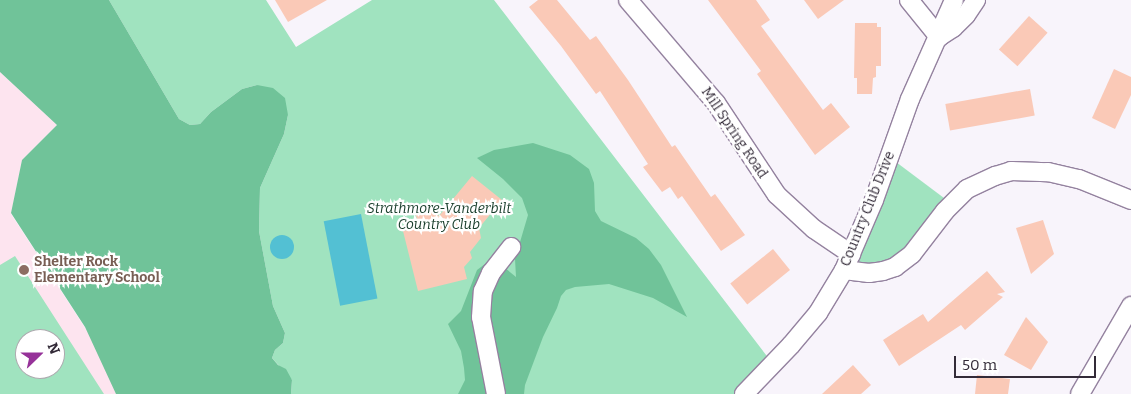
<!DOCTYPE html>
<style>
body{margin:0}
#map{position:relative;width:1131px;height:394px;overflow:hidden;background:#f8f4fb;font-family:Bitter,serif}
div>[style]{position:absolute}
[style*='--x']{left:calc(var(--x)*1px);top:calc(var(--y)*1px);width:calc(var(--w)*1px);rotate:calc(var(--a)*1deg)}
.education>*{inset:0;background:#fde4ef}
.green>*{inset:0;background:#a0e3bf}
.forest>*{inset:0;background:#70c399}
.water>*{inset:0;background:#53c0d3;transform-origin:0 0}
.round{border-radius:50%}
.building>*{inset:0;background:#fac9b7;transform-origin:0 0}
.roads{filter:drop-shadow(1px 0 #94829f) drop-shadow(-1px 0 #94829f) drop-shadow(0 1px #94829f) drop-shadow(0 -1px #94829f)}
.street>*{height:18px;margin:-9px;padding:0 9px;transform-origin:9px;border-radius:9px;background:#fff}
.dots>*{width:14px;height:14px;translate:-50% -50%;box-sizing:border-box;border:2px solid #fff;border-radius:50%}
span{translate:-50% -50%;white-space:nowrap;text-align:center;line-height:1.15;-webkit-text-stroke:4.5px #fff;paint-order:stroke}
.street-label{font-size:14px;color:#332b38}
.park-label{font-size:14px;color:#183d2b;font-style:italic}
.education-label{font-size:14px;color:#785e54;font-weight:700}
.left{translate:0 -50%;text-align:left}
.north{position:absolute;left:15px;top:329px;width:50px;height:50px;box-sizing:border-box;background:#fff;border:1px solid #adaaaf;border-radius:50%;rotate:68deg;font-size:14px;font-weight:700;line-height:20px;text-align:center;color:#332b38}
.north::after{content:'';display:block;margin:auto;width:18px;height:22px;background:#963299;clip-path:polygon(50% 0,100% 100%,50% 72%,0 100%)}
.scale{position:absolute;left:954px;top:356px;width:142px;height:22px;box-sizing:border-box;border:2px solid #332b38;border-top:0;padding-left:6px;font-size:15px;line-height:18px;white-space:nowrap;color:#332b38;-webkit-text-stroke:4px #fff;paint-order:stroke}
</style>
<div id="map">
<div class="education">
<i style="clip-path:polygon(evenodd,0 72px,57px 125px,22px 160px,11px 214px,128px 394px,0 394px,0 72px,25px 339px,55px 339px,55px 369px,25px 369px,25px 339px)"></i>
</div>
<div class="green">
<i style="clip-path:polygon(109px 0,266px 0,296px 47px,372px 0,494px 0,773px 364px,744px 394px,291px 394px,292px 380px,272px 358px,275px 350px,283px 343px,285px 333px,273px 306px,259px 231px,260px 188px,284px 134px,288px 115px,257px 85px,242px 89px,211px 112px,200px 124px,190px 125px,179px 119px)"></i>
<i style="clip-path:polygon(892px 159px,948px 201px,895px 264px,848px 267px)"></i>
<i style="clip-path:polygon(evenodd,15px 256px,104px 394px,0 394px,0 265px,15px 256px,25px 339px,55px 339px,55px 369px,25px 369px,25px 339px)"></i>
</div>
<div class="forest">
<i style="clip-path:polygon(0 0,109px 0,179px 119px,190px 125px,200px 124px,211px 112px,242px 89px,257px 85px,273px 88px,285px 98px,288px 115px,284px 134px,260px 188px,259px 231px,273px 306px,285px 333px,283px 343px,275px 350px,272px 358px,278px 365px,286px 369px,292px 380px,291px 394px,116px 394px,85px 327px,11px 213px,22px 160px,57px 125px,0 72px)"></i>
<i style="clip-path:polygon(533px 143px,570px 155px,589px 169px,594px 183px,595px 211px,601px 221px,636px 238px,649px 249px,661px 265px,687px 317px,653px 298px,609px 284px,575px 287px,566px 290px,561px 296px,557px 308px,543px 337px,525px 385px,524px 394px,458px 394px,465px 380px,464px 368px,461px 351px,448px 324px,461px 311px,477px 270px,493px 258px,516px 277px,515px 259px,528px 215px,522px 198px,503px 179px,477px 158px,494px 150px)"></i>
</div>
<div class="water">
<i style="left:361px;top:214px;width:86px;height:38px;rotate:79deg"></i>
<i class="round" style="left:270px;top:235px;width:24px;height:24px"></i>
</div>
<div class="building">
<i style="clip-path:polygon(275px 0,327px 0,288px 22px)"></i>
<i style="clip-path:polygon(538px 0,557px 0,590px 40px,596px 36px,628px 80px,672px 147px,675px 145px,711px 197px,715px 194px,745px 235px,721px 251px,682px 196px,678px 199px,670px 187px,662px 192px,643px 167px,648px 164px,600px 91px,596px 94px,561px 46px,529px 7px)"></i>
<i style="clip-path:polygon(708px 0,756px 0,770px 20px,761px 26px,823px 110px,831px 103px,850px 127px,815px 155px,757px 74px,761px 71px)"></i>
<i style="clip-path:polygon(804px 0,844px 0,818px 19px)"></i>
<i style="left:1029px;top:16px;width:25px;height:45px;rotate:42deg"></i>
<i style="clip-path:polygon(855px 23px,877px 23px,877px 27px,881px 27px,881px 66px,876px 66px,876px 77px,873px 78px,872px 94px,857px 94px,857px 78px,854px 78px)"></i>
<i style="clip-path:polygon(1114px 69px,1131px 77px,1131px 95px,1115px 129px,1092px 118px)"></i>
<i style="left:1030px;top:89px;width:27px;height:86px;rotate:80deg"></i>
<i style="clip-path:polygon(472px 176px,502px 200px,479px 228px,481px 238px,470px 252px,472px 258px,464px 267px,467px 279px,418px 291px,403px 231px,419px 227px,415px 212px,429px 209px,439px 216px)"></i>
<i style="clip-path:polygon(1043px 220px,1054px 254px,1031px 274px,1016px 228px)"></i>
<i style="left:773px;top:249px;width:27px;height:55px;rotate:51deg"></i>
<i style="clip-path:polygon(987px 271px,1005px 292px,997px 294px,1003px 297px,965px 330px,961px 325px,899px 366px,883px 340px,923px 314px,928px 322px)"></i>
<i style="clip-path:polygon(1026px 317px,1048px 342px,1031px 370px,1004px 355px)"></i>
<i style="clip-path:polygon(853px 365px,871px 385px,861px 394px,822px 394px)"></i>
<i style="clip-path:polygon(977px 375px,1010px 379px,1008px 394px,975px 394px)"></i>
</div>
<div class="roads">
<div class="street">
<i style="--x:628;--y:0;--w:135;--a:49.5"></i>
<i style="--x:716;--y:103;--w:110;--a:56.5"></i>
<i style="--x:777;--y:195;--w:50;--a:42.6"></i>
<i style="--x:814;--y:229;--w:45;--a:34"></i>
<i style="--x:909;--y:0;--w:48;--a:51"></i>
<i style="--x:939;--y:37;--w:17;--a:-33"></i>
<i style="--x:953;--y:28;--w:18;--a:-45"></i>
<i style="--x:966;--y:15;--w:18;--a:-56"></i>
<i style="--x:844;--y:270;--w:25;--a:7"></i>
<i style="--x:869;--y:273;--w:14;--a:-8"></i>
<i style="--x:883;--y:271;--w:13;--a:-18"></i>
<i style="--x:895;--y:267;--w:21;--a:-37"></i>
<i style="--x:912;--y:254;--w:54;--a:-52.5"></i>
<i style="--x:945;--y:211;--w:31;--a:-45"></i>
<i style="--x:967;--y:189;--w:31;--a:-25"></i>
<i style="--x:995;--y:176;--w:17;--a:-17"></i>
<i style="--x:1011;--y:171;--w:37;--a:2"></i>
<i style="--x:1048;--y:172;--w:32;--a:13"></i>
<i style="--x:1079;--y:179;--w:56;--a:22"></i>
<i style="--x:496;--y:394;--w:78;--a:-101"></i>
<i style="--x:481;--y:317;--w:26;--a:-86"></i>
<i style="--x:483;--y:291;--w:20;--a:-66"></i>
<i style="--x:491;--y:273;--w:33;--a:-52"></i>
<i style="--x:744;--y:394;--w:68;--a:-46.2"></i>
<i style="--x:791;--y:345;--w:42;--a:-49.8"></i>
<i style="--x:818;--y:313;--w:50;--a:-58.8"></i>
<i style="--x:844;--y:270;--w:76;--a:-66.8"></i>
<i style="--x:874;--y:200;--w:107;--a:-70.4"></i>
<i style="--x:910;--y:99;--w:108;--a:-66"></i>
<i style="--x:1080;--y:394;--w:102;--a:-59.9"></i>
</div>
</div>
<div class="dots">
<i style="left:24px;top:270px;background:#8d6e63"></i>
</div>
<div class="street-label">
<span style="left:734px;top:133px;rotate:56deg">Mill Spring Road</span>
<span style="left:868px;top:209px;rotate:-68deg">Country Club Drive</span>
</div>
<div class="park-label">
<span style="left:439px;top:217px">Strathmore-Vanderbilt<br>Country Club</span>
</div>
<div class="education-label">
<span class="left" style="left:34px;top:270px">Shelter Rock<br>Elementary School</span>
</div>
<div class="north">N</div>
<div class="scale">50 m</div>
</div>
